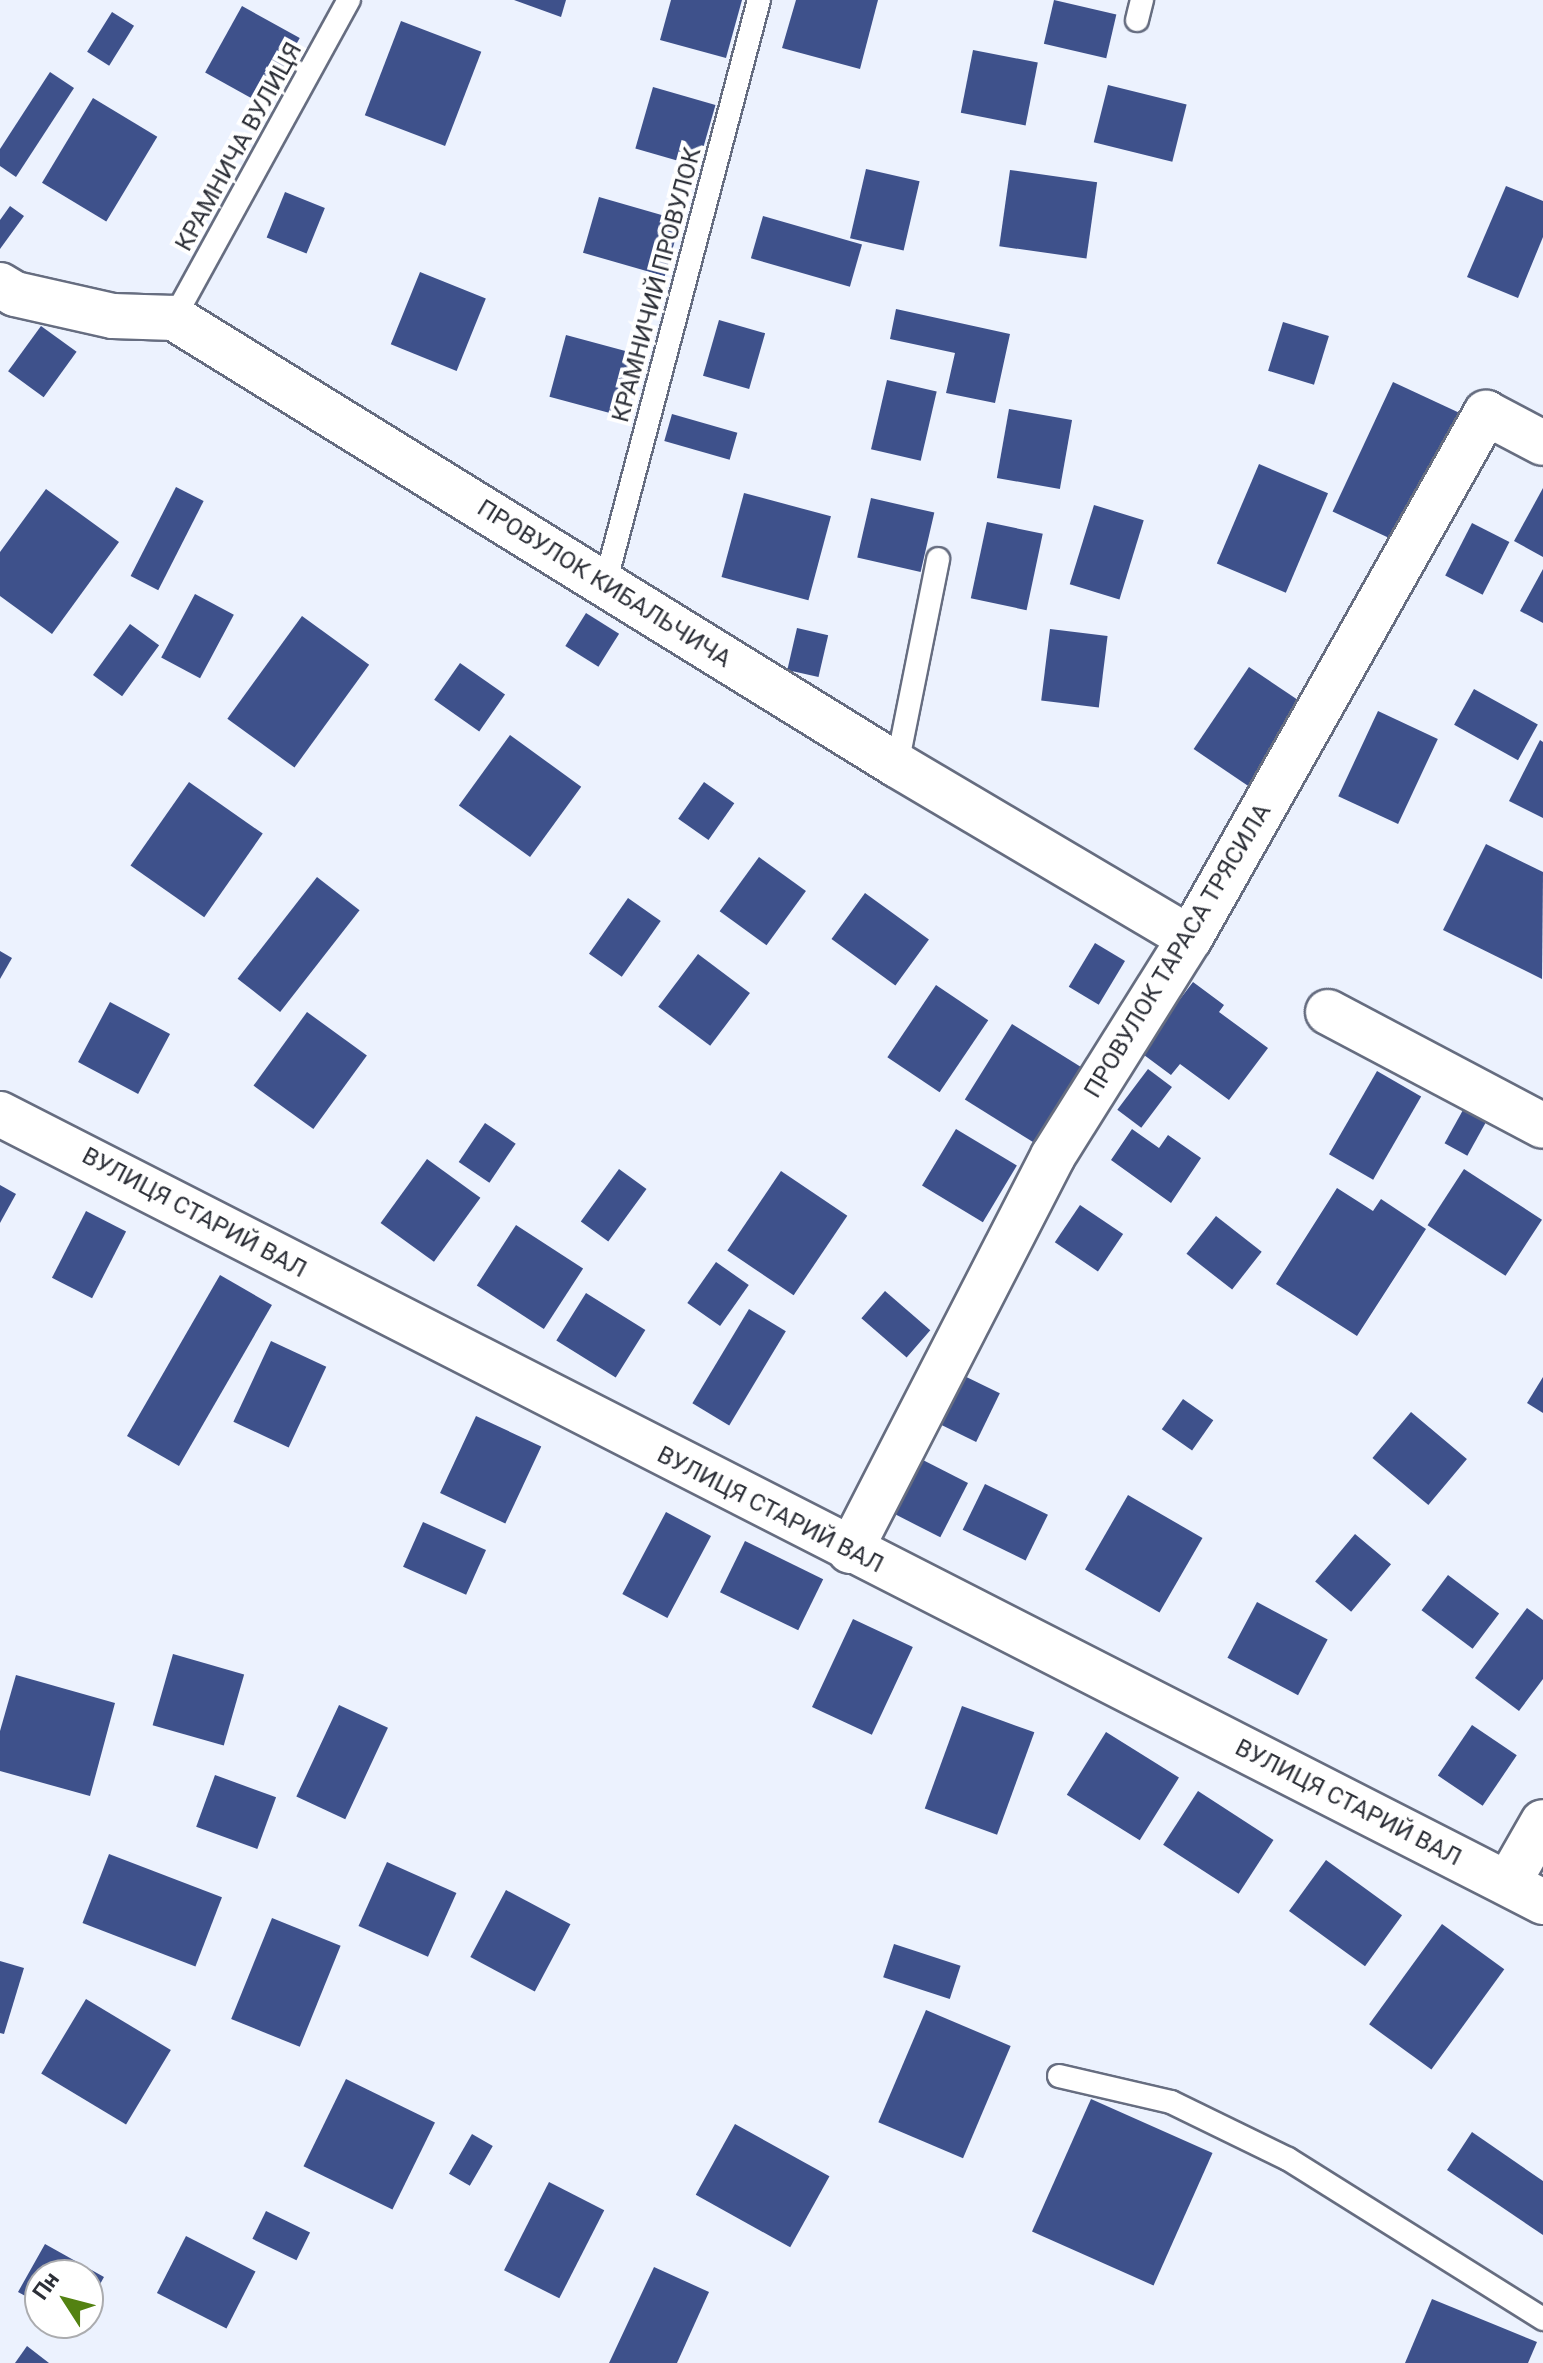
<!DOCTYPE html>
<meta charset="utf-8">
<style>
body{margin:0}
#map{position:relative;width:1543px;height:2363px;overflow:hidden;background:#ecf2fe;font-family:Roboto,sans-serif}
div>[style]{position:absolute}
[style*='--x']{left:calc(var(--x)*1px);top:calc(var(--y)*1px);width:calc(var(--w)*1px);rotate:calc(var(--a)*1deg)}
.building>*{inset:0;background:#3e518b;transform-origin:0 0}
.roads{filter:drop-shadow(2px 0 #666d80) drop-shadow(-2px 0 #666d80) drop-shadow(0 2px #666d80) drop-shadow(0 -2px #666d80)}
.service>*{height:22px;margin:-11px;padding:0 11px;transform-origin:11px;border-radius:11px;background:#fff}
.minor>*{height:44px;margin:-22px;padding:0 22px;transform-origin:22px;border-radius:22px;background:#fff}
span{translate:-50% -50%;white-space:nowrap;text-align:center;line-height:1.15;-webkit-text-stroke:8px #fff;paint-order:stroke}
.street-label{font-size:24px;color:#2d3038}
.north{position:absolute;left:24px;top:2259px;width:80px;height:80px;box-sizing:border-box;background:#fff;border:2px solid #abacaf;border-radius:50%;rotate:306deg;font-size:22px;font-weight:700;line-height:32px;text-align:center;color:#2d3038}
.north::after{content:'';display:block;margin:auto;width:28px;height:36px;background:#538212;clip-path:polygon(50% 0,100% 100%,50% 72%,0 100%)}
</style>
<div id="map">
<div class="building">
<i style="clip-path:polygon(514px 0,566px 0,561px 17px)"></i>
<i style="clip-path:polygon(671px 0,742px 0,726px 58px,660px 40px)"></i>
<i style="clip-path:polygon(796px 0,878px 0,860px 69px,782px 48px)"></i>
<i style="left:1054px;top:0;width:64px;height:45px;rotate:13deg"></i>
<i style="left:242px;top:6px;width:66px;height:76px;rotate:29deg"></i>
<i style="left:112px;top:12px;width:26px;height:47px;rotate:32deg"></i>
<i style="left:401px;top:21px;width:86px;height:101px;rotate:21deg"></i>
<i style="left:973px;top:50px;width:66px;height:64px;rotate:11deg"></i>
<i style="clip-path:polygon(50px 72px,74px 88px,16px 177px,0 166px,0 149px)"></i>
<i style="left:1108px;top:85px;width:81px;height:59px;rotate:14deg"></i>
<i style="left:653px;top:87px;width:65px;height:64px;rotate:16deg"></i>
<i style="left:93px;top:98px;width:75px;height:99px;rotate:31deg"></i>
<i style="left:866px;top:169px;width:55px;height:71px;rotate:13deg"></i>
<i style="left:1010px;top:170px;width:88px;height:77px;rotate:8deg"></i>
<i style="clip-path:polygon(1506px 186px,1543px 201px,1543px 237px,1518px 298px,1467px 277px)"></i>
<i style="left:285px;top:192px;width:43px;height:49px;rotate:22deg"></i>
<i style="left:599px;top:197px;width:85px;height:58px;rotate:16deg"></i>
<i style="clip-path:polygon(10px 206px,24px 216px,0 249px,0 220px)"></i>
<i style="left:763px;top:216px;width:103px;height:44px;rotate:16deg"></i>
<i style="left:420px;top:272px;width:71px;height:78px;rotate:22deg"></i>
<i style="clip-path:polygon(896px 309px,1010px 334px,995px 403px,946px 393px,955px 353px,890px 339px)"></i>
<i style="left:719px;top:320px;width:48px;height:58px;rotate:16deg"></i>
<i style="left:1283px;top:322px;width:48px;height:51px;rotate:17deg"></i>
<i style="left:41px;top:326px;width:44px;height:56px;rotate:36deg"></i>
<i style="left:566px;top:335px;width:75px;height:64px;rotate:15deg"></i>
<i style="left:887px;top:380px;width:51px;height:71px;rotate:13deg"></i>
<i style="left:1393px;top:382px;width:73px;height:143px;rotate:25deg"></i>
<i style="left:1009px;top:409px;width:64px;height:70px;rotate:10deg"></i>
<i style="left:672px;top:414px;width:68px;height:28px;rotate:16deg"></i>
<i style="left:1259px;top:464px;width:75px;height:108px;rotate:23deg"></i>
<i style="left:176px;top:487px;width:31px;height:100px;rotate:27deg"></i>
<i style="clip-path:polygon(1543px 488px,1543px 557px,1514px 541px)"></i>
<i style="clip-path:polygon(46px 489px,119px 542px,52px 634px,0 596px,0 552px)"></i>
<i style="left:744px;top:493px;width:90px;height:87px;rotate:15deg"></i>
<i style="left:871px;top:498px;width:65px;height:61px;rotate:13deg"></i>
<i style="left:1094px;top:505px;width:52px;height:83px;rotate:17deg"></i>
<i style="left:987px;top:522px;width:57px;height:78px;rotate:12deg"></i>
<i style="left:1472px;top:523px;width:42px;height:59px;rotate:27deg"></i>
<i style="clip-path:polygon(1543px 569px,1543px 623px,1520px 611px)"></i>
<i style="left:195px;top:594px;width:44px;height:72px;rotate:28deg"></i>
<i style="left:586px;top:613px;width:39px;height:39px;rotate:32deg"></i>
<i style="left:302px;top:616px;width:83px;height:127px;rotate:36deg"></i>
<i style="left:130px;top:624px;width:36px;height:63px;rotate:36deg"></i>
<i style="left:797px;top:628px;width:32px;height:43px;rotate:13deg"></i>
<i style="left:1050px;top:629px;width:58px;height:72px;rotate:7deg"></i>
<i style="left:460px;top:663px;width:55px;height:45px;rotate:35deg"></i>
<i style="left:1249px;top:667px;width:69px;height:99px;rotate:34deg"></i>
<i style="left:1474px;top:689px;width:73px;height:41px;rotate:29deg"></i>
<i style="left:1378px;top:711px;width:66px;height:94px;rotate:25deg"></i>
<i style="left:510px;top:735px;width:88px;height:87px;rotate:36deg"></i>
<i style="clip-path:polygon(1540px 740px,1543px 742px,1543px 818px,1509px 801px)"></i>
<i style="left:189px;top:782px;width:90px;height:102px;rotate:35deg"></i>
<i style="left:704px;top:782px;width:37px;height:45px;rotate:35deg"></i>
<i style="clip-path:polygon(1486px 844px,1543px 872px,1542px 979px,1443px 930px)"></i>
<i style="left:759px;top:857px;width:58px;height:67px;rotate:36deg"></i>
<i style="left:317px;top:877px;width:54px;height:129px;rotate:38deg"></i>
<i style="left:865px;top:893px;width:79px;height:57px;rotate:36deg"></i>
<i style="left:628px;top:898px;width:40px;height:68px;rotate:35deg"></i>
<i style="left:1095px;top:943px;width:35px;height:51px;rotate:31deg"></i>
<i style="clip-path:polygon(0 951px,12px 958px,0 979px)"></i>
<i style="left:698px;top:954px;width:65px;height:66px;rotate:37deg"></i>
<i style="clip-path:polygon(1193px 982px,1224px 1005px,1219px 1012px,1268px 1048px,1229px 1100px,1180px 1064px,1171px 1075px,1140px 1052px)"></i>
<i style="left:936px;top:985px;width:63px;height:87px;rotate:34deg"></i>
<i style="left:110px;top:1002px;width:68px;height:68px;rotate:28deg"></i>
<i style="left:307px;top:1012px;width:74px;height:91px;rotate:36deg"></i>
<i style="left:1012px;top:1024px;width:87px;height:89px;rotate:32deg"></i>
<i style="left:1148px;top:1069px;width:30px;height:51px;rotate:37deg"></i>
<i style="left:1377px;top:1071px;width:51px;height:96px;rotate:30deg"></i>
<i style="left:1463px;top:1110px;width:26px;height:38px;rotate:29deg"></i>
<i style="left:485px;top:1123px;width:37px;height:47px;rotate:34deg"></i>
<i style="left:956px;top:1129px;width:71px;height:66px;rotate:31deg"></i>
<i style="clip-path:polygon(1132px 1129px,1159px 1148px,1168px 1135px,1201px 1158px,1171px 1203px,1111px 1160px)"></i>
<i style="left:427px;top:1159px;width:66px;height:79px;rotate:36deg"></i>
<i style="left:619px;top:1169px;width:34px;height:65px;rotate:36deg"></i>
<i style="left:1464px;top:1169px;width:93px;height:67px;rotate:33deg"></i>
<i style="left:781px;top:1171px;width:80px;height:96px;rotate:34deg"></i>
<i style="clip-path:polygon(0 1185px,16px 1194px,0 1223px)"></i>
<i style="clip-path:polygon(1337px 1188px,1373px 1211px,1381px 1199px,1426px 1229px,1357px 1336px,1276px 1284px)"></i>
<i style="left:1080px;top:1205px;width:52px;height:45px;rotate:34deg"></i>
<i style="left:86px;top:1211px;width:45px;height:75px;rotate:27deg"></i>
<i style="left:1216px;top:1216px;width:58px;height:48px;rotate:38deg"></i>
<i style="left:516px;top:1225px;width:80px;height:72px;rotate:33deg"></i>
<i style="left:716px;top:1262px;width:40px;height:50px;rotate:35deg"></i>
<i style="left:220px;top:1275px;width:60px;height:186px;rotate:30deg"></i>
<i style="left:885px;top:1291px;width:60px;height:36px;rotate:41deg"></i>
<i style="left:586px;top:1293px;width:70px;height:56px;rotate:32deg"></i>
<i style="left:749px;top:1309px;width:43px;height:110px;rotate:31deg"></i>
<i style="left:271px;top:1341px;width:61px;height:89px;rotate:25deg"></i>
<i style="left:954px;top:1371px;width:51px;height:54px;rotate:26deg"></i>
<i style="clip-path:polygon(1543px 1377px,1543px 1413px,1527px 1403px)"></i>
<i style="left:1183px;top:1399px;width:37px;height:37px;rotate:35deg"></i>
<i style="left:1411px;top:1412px;width:73px;height:60px;rotate:40deg"></i>
<i style="left:476px;top:1416px;width:72px;height:85px;rotate:25deg"></i>
<i style="left:919px;top:1458px;width:55px;height:61px;rotate:27deg"></i>
<i style="left:985px;top:1484px;width:70px;height:51px;rotate:26deg"></i>
<i style="left:1128px;top:1495px;width:86px;height:86px;rotate:30deg"></i>
<i style="left:666px;top:1512px;width:51px;height:93px;rotate:28deg"></i>
<i style="left:423px;top:1522px;width:69px;height:49px;rotate:24deg"></i>
<i style="left:1355px;top:1534px;width:47px;height:62px;rotate:40deg"></i>
<i style="left:745px;top:1541px;width:87px;height:57px;rotate:26deg"></i>
<i style="left:1448px;top:1575px;width:64px;height:44px;rotate:37deg"></i>
<i style="left:1257px;top:1602px;width:80px;height:63px;rotate:28deg"></i>
<i style="clip-path:polygon(1527px 1608px,1543px 1620px,1543px 1679px,1519px 1711px,1475px 1678px)"></i>
<i style="left:853px;top:1619px;width:66px;height:97px;rotate:25deg"></i>
<i style="left:173px;top:1654px;width:74px;height:74px;rotate:16deg"></i>
<i style="clip-path:polygon(16px 1675px,115px 1703px,90px 1796px,0 1771px,0 1731px)"></i>
<i style="left:339px;top:1705px;width:54px;height:101px;rotate:25deg"></i>
<i style="left:962px;top:1706px;width:77px;height:109px;rotate:20deg"></i>
<i style="left:1472px;top:1725px;width:54px;height:61px;rotate:34deg"></i>
<i style="left:1106px;top:1732px;width:86px;height:74px;rotate:32deg"></i>
<i style="left:215px;top:1775px;width:65px;height:55px;rotate:20deg"></i>
<i style="left:1198px;top:1791px;width:90px;height:64px;rotate:33deg"></i>
<i style="left:109px;top:1854px;width:121px;height:74px;rotate:21deg"></i>
<i style="left:1326px;top:1860px;width:94px;height:63px;rotate:36deg"></i>
<i style="left:387px;top:1862px;width:76px;height:70px;rotate:24deg"></i>
<i style="left:506px;top:1890px;width:73px;height:76px;rotate:28deg"></i>
<i style="left:272px;top:1918px;width:74px;height:109px;rotate:22deg"></i>
<i style="left:1442px;top:1924px;width:77px;height:124px;rotate:36deg"></i>
<i style="left:894px;top:1944px;width:70px;height:35px;rotate:18deg"></i>
<i style="clip-path:polygon(0 1961px,24px 1968px,4px 2034px,0 2033px)"></i>
<i style="left:86px;top:1999px;width:99px;height:87px;rotate:31deg"></i>
<i style="left:926px;top:2010px;width:92px;height:122px;rotate:23deg"></i>
<i style="left:346px;top:2079px;width:99px;height:97px;rotate:26deg"></i>
<i style="left:1091px;top:2099px;width:133px;height:145px;rotate:24deg"></i>
<i style="left:735px;top:2124px;width:108px;height:81px;rotate:29deg"></i>
<i style="clip-path:polygon(1472px 2132px,1543px 2181px,1543px 2235px,1447px 2170px)"></i>
<i style="left:472px;top:2134px;width:24px;height:46px;rotate:30deg"></i>
<i style="left:549px;top:2182px;width:62px;height:99px;rotate:27deg"></i>
<i style="left:266px;top:2211px;width:49px;height:31px;rotate:26deg"></i>
<i style="left:186px;top:2236px;width:78px;height:64px;rotate:27deg"></i>
<i style="clip-path:polygon(45px 2244px,104px 2277px,88px 2306px,88px 2275px,40px 2275px,40px 2304px,18px 2292px)"></i>
<i style="clip-path:polygon(654px 2267px,709px 2292px,677px 2363px,609px 2363px)"></i>
<i style="clip-path:polygon(1432px 2299px,1537px 2342px,1528px 2363px,1405px 2363px)"></i>
<i style="clip-path:polygon(27px 2346px,49px 2363px,15px 2363px)"></i>
</div>
<div class="roads">
<div class="service">
<i style="--x:1137;--y:20;--w:21;--a:-76"></i>
<i style="--x:174;--y:318;--w:363;--a:-61.2"></i>
<i style="--x:605;--y:584;--w:604;--a:-75.23"></i>
<i style="--x:897;--y:765;--w:210;--a:-78.7"></i>
<i style="--x:1059;--y:2076;--w:115;--a:13.1"></i>
<i style="--x:1171;--y:2102;--w:130;--a:26"></i>
<i style="--x:1288;--y:2159;--w:301;--a:32.1"></i>
</div>
<div class="minor">
<i style="--x:0;--y:285;--w:17;--a:31"></i>
<i style="--x:15;--y:294;--w:100;--a:12.7"></i>
<i style="--x:113;--y:316;--w:61;--a:1.9"></i>
<i style="--x:174;--y:318;--w:850;--a:31.73"></i>
<i style="--x:897;--y:765;--w:340;--a:30.6"></i>
<i style="--x:1328;--y:1012;--w:243;--a:27.9"></i>
<i style="--x:0;--y:1114;--w:1733;--a:27.05"></i>
<i style="--x:850;--y:1551;--w:444;--a:-62.8"></i>
<i style="--x:1053;--y:1156;--w:257;--a:-57.9"></i>
<i style="--x:1190;--y:938;--w:603;--a:-60.59"></i>
<i style="--x:1486;--y:413;--w:64;--a:27.8"></i>
<i style="--x:1508;--y:1883;--w:70;--a:-60.2"></i>
</div>
</div>
<div class="street-label">
<span style="left:239px;top:147px;rotate:-61deg">КРАМНИЧА ВУЛИЦЯ</span>
<span style="left:657px;top:285px;rotate:-75deg">КРАМНИЧИЙ ПРОВУЛОК</span>
<span style="left:604px;top:584px;rotate:32deg">ПРОВУЛОК КИБАЛЬЧИЧА</span>
<span style="left:1178px;top:951px;rotate:-59deg">ПРОВУЛОК ТАРАСА ТРЯСИЛА</span>
<span style="left:194px;top:1213px;rotate:28deg">ВУЛИЦЯ СТАРИЙ ВАЛ</span>
<span style="left:770px;top:1510px;rotate:27deg">ВУЛИЦЯ СТАРИЙ ВАЛ</span>
<span style="left:1348px;top:1803px;rotate:27deg">ВУЛИЦЯ СТАРИЙ ВАЛ</span>
</div>
<div class="north">Пн</div>
</div>
